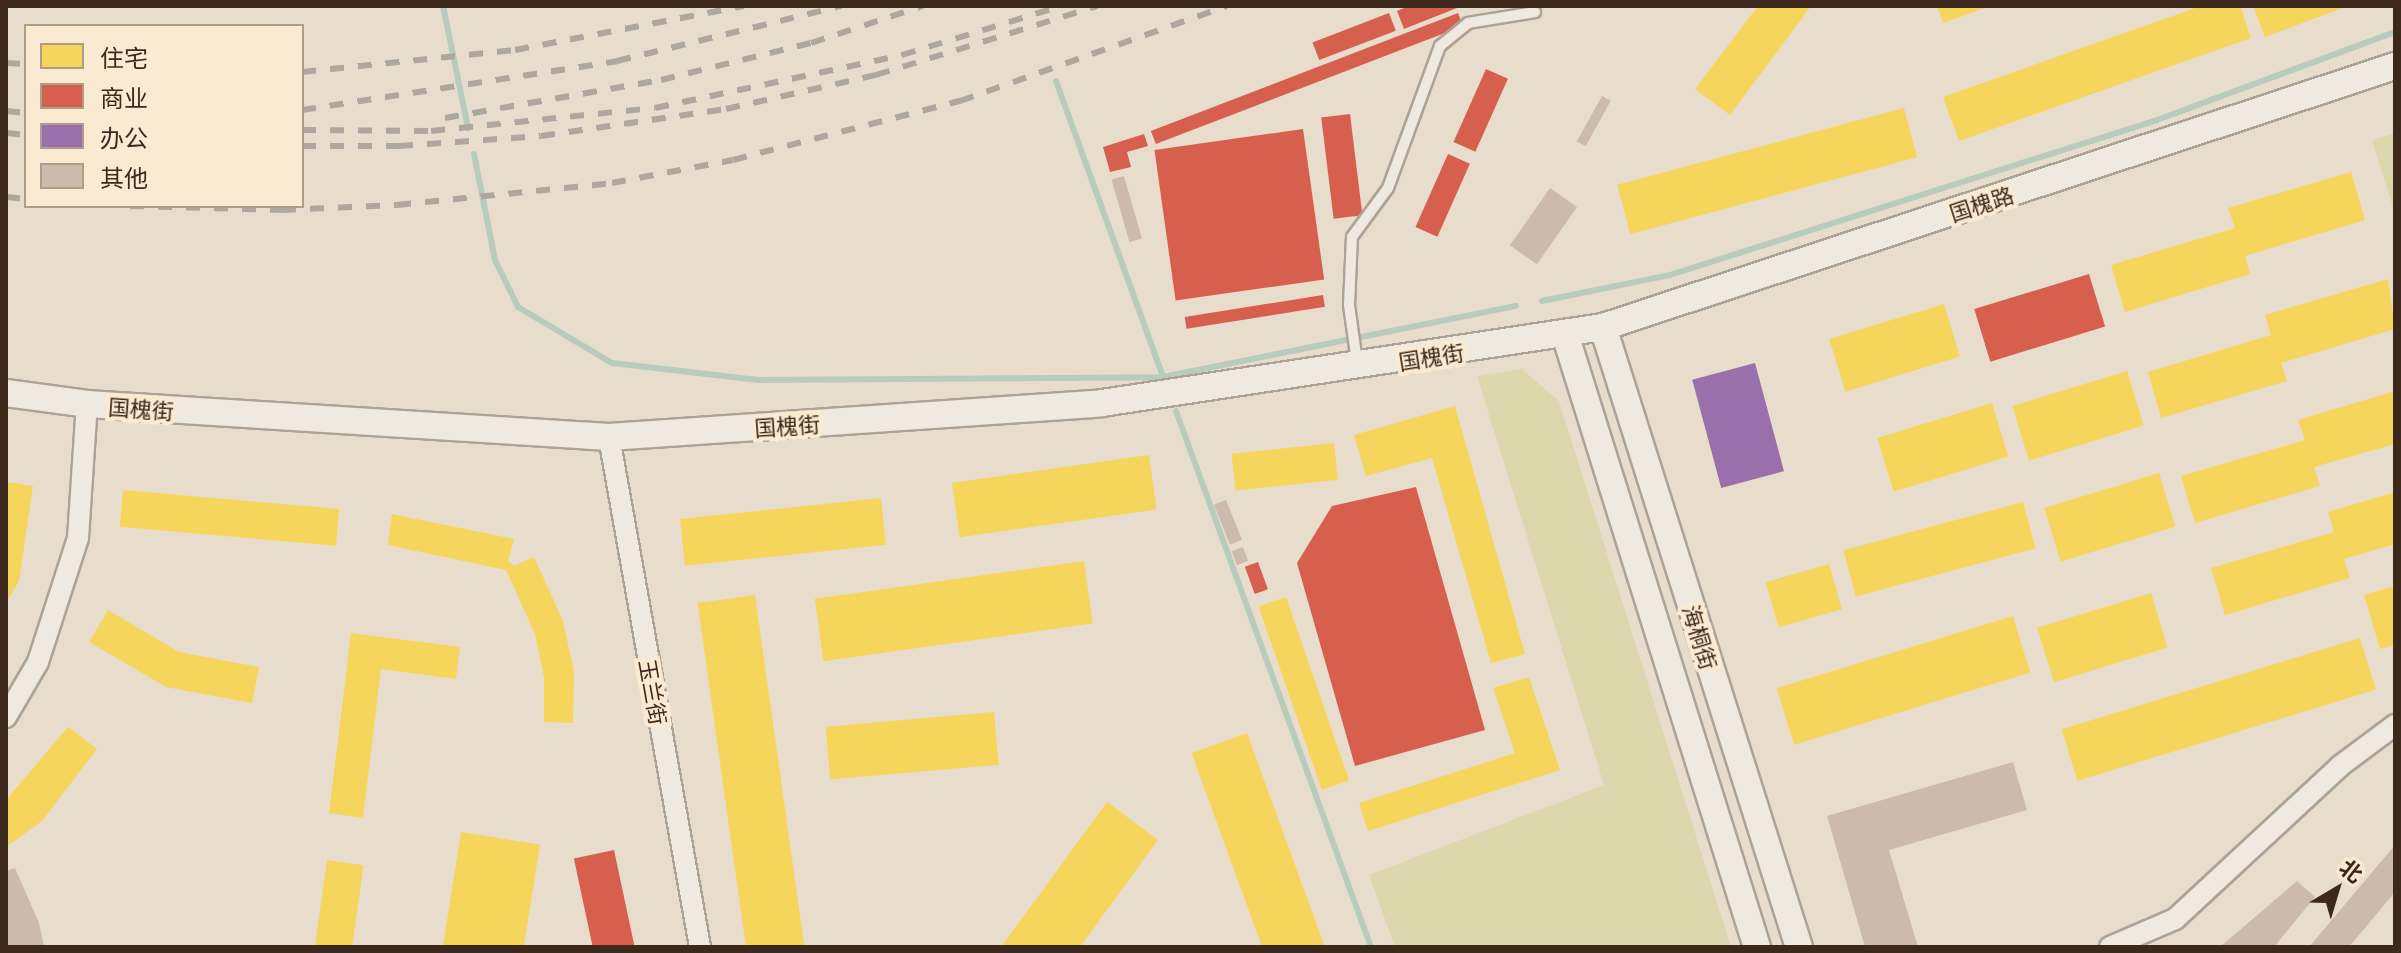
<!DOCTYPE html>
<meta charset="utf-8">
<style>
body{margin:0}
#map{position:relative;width:2401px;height:953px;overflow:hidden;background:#e8ddcc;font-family:Literata,"Noto Sans SC",serif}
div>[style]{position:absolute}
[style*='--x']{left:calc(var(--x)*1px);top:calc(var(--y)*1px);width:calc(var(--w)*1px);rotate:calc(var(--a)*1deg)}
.green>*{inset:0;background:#dcd8ad}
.homes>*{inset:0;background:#f6d55c;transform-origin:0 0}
.shops>*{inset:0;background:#d6604d;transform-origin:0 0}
.offices>*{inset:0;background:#9970ab;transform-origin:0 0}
.stream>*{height:6px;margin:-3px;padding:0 3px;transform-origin:3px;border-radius:3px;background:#b8ccbe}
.building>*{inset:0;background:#ccbaad;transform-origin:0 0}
.roads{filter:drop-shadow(2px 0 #ada296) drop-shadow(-2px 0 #ada296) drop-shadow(0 2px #ada296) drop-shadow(0 -2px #ada296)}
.service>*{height:10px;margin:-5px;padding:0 5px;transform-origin:5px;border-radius:5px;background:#efe9e0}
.minor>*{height:20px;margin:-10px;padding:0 10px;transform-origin:10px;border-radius:10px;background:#efe9e0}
.tertiary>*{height:26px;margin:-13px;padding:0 13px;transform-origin:13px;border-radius:13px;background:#efe9e0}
.rail>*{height:6px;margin-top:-3px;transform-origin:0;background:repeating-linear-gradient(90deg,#aea7a0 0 14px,transparent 0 28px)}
span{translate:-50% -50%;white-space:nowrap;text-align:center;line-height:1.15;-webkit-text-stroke:8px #faead2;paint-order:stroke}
.street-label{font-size:22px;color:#3d291c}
.frame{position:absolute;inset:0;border:8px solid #3d291c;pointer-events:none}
.legend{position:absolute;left:24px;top:24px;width:280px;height:184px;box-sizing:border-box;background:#faead2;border:2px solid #ae9d89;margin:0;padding:10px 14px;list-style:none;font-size:24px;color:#3d291c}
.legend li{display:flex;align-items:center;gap:16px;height:40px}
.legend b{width:40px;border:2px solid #ae9d89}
.north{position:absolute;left:2297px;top:849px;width:80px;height:80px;-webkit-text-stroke:6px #faead2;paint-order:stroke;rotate:38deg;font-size:22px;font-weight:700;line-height:32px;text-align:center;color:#3d291c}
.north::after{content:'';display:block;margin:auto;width:28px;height:36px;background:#3d291c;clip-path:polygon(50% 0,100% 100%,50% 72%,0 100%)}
</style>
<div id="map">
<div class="green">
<i style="clip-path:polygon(2395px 133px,2395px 214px,2372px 140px)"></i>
<i style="clip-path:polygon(1522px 369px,1559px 401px,1731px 947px,1395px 947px,1369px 875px,1604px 785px,1477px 376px)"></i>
</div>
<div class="homes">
<i style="clip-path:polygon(1758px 6px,1811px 6px,1730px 115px,1695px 89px)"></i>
<i style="clip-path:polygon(1937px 6px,1991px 6px,1943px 23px)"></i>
<i style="clip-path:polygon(2201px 6px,2240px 6px,2251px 38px,1959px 141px,1943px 97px)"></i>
<i style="clip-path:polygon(2253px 6px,2348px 6px,2265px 37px)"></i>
<i style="left:1904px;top:108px;width:51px;height:297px;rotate:75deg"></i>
<i style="clip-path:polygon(2351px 172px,2365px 220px,2245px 256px,2250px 274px,2125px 312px,2111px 265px,2235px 228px,2228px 208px)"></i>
<i style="clip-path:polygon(2388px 279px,2395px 329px,2281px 363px,2287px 381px,2161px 418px,2148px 372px,2271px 335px,2265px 315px)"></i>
<i style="left:1944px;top:304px;width:55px;height:120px;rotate:73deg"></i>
<i style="left:2127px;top:371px;width:57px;height:120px;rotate:73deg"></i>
<i style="clip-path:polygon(2395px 391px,2395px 444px,2314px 467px,2320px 486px,2195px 523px,2181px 476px,2305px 440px,2298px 420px)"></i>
<i style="left:1992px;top:403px;width:56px;height:120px;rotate:73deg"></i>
<i style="clip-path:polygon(1455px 406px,1525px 654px,1491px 663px,1432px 458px,1366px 476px,1354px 435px)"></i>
<i style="left:1334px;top:443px;width:37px;height:103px;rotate:84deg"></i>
<i style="left:1149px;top:455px;width:55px;height:199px;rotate:82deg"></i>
<i style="left:2159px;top:473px;width:56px;height:120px;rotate:73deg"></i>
<i style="clip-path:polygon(6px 482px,33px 486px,19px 581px,6px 603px)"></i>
<i style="left:123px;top:490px;width:217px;height:37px;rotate:5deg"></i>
<i style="clip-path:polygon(2395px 492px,2395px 544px,2344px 559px,2350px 578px,2225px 615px,2211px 568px,2334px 532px,2328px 512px)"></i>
<i style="left:881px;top:498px;width:47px;height:202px;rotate:84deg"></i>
<i style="left:2023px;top:502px;width:48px;height:186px;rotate:75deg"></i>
<i style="clip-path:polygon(392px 514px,514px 539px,508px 561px,514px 566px,534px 557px,563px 621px,574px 672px,573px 723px,544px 722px,544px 677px,535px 634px,506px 570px,388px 545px)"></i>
<i style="left:1084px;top:561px;width:63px;height:272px;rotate:82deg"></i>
<i style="left:1829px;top:564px;width:47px;height:66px;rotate:74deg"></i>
<i style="clip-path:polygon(2395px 586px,2395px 645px,2380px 649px,2364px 595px)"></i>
<i style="left:2151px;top:593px;width:57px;height:119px;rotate:73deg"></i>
<i style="left:755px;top:595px;width:355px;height:58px;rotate:82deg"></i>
<i style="left:1286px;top:597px;width:194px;height:29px;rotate:71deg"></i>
<i style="clip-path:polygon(108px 610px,179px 652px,259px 667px,252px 703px,166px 687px,89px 642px)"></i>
<i style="left:2013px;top:616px;width:59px;height:247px;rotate:73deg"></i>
<i style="clip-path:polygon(351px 633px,460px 647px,456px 679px,381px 669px,363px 818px,329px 813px)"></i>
<i style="left:2360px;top:638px;width:54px;height:312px;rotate:73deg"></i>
<i style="clip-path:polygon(1529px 677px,1560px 770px,1368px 831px,1359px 803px,1515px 753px,1493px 688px)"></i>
<i style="left:994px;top:712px;width:53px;height:169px;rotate:85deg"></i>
<i style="clip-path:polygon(68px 727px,97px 749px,42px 821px,6px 847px,6px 800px)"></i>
<i style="left:1247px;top:733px;width:227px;height:59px;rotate:70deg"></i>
<i style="clip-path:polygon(1107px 802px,1158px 840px,1080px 947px,1001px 947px)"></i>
<i style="left:461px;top:832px;width:80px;height:116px;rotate:9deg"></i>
<i style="left:327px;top:860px;width:37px;height:88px;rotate:8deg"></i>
</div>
<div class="shops">
<i style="clip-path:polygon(1409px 6px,1462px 6px,1404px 29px,1397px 11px)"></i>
<i style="left:1389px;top:13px;width:19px;height:82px;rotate:69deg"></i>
<i style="left:1458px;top:13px;width:14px;height:329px;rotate:69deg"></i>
<i style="left:1486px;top:69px;width:24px;height:80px;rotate:24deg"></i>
<i style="left:1350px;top:114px;width:102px;height:29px;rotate:83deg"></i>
<i style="left:1303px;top:129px;width:152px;height:150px;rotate:82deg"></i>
<i style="clip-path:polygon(1144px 134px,1148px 146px,1127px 152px,1131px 167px,1110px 172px,1103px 147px)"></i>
<i style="left:1448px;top:154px;width:24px;height:80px;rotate:24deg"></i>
<i style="left:2089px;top:274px;width:55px;height:120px;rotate:73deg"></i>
<i style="left:1323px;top:295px;width:12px;height:140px;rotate:81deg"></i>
<i style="clip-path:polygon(1416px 487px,1485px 730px,1355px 766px,1297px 563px,1332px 506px)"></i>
<i style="left:1258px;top:562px;width:29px;height:14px;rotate:70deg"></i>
<i style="left:614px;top:850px;width:99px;height:41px;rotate:78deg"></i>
</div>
<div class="offices">
<i style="left:1755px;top:363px;width:112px;height:65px;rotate:75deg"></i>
</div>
<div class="stream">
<i style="--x:443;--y:6;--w:125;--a:78.4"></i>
<i style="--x:1056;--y:81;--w:315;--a:70.1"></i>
<i style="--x:474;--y:154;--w:108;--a:78.8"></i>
<i style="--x:495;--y:260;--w:52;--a:63.9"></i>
<i style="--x:518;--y:307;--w:109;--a:30.8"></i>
<i style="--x:612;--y:363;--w:147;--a:6.6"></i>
<i style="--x:758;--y:380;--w:405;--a:-0.4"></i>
<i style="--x:1163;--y:377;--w:360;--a:-11.4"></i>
<i style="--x:1542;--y:301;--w:131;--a:-11.5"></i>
<i style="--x:1670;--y:275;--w:511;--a:-17.65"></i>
<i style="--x:2157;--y:120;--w:254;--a:-20.3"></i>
<i style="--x:1176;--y:411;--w:570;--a:70.01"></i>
</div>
<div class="building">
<i style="left:1602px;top:96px;width:10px;height:52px;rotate:29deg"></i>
<i style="left:1124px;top:176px;width:65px;height:13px;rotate:74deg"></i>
<i style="left:1550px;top:188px;width:33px;height:70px;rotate:35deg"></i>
<i style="left:1226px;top:500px;width:43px;height:13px;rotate:68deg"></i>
<i style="left:1243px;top:547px;width:15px;height:12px;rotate:70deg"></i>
<i style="clip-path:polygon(2013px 762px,2027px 810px,1889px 850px,1918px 947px,1865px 947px,1827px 816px)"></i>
<i style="clip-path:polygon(2395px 845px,2395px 892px,2349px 947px,2309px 947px)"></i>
<i style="clip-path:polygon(15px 868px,39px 923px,44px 947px,8px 947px,6px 871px)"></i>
<i style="clip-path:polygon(2297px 881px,2315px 897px,2274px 947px,2220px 947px)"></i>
</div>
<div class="roads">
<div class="service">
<i style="--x:1357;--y:362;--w:58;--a:-98"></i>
<i style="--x:1349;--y:305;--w:68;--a:-87.5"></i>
<i style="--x:1352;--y:237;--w:61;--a:-53.7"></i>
<i style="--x:1388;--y:188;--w:151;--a:-69.9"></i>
<i style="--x:1440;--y:46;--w:36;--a:-39"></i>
<i style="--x:1468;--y:23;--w:68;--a:-9.3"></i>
</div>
<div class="minor">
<i style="--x:609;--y:437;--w:518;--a:79.88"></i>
<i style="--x:6;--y:717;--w:64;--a:-59.8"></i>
<i style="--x:38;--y:662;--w:130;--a:-72.1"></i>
<i style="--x:78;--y:538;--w:134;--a:-86.2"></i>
<i style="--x:2110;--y:947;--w:71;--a:-23.3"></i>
<i style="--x:2175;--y:919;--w:225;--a:-42.8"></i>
<i style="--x:2340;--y:766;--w:69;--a:-36.7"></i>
</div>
<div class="tertiary">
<i style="--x:1603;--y:327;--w:650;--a:72.46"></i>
<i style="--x:1565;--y:334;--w:642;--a:72.61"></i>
<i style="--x:6;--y:393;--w:82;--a:7.7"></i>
<i style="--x:87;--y:404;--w:523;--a:3.62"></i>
<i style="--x:609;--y:437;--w:494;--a:-3.9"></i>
<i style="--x:1102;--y:403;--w:507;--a:-8.63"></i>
<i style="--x:1603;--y:327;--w:834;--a:-18.24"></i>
</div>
</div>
<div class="rail">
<i style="--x:6;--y:63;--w:20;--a:3"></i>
<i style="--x:302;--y:72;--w:214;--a:-5.9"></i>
<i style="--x:515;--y:50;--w:233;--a:-10.9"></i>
<i style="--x:302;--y:110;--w:319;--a:-8.8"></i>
<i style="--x:617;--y:61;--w:231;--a:-13.8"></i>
<i style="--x:6;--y:111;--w:20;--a:6"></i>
<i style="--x:445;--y:118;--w:219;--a:-10"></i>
<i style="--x:661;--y:80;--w:154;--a:-13.9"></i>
<i style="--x:811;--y:43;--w:118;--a:-18.3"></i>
<i style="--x:302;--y:130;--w:129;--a:0.4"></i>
<i style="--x:431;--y:131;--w:225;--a:-5.9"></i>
<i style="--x:655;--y:108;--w:253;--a:-12.1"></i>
<i style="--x:902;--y:55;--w:166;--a:-17.1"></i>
<i style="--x:6;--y:133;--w:20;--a:6"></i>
<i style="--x:302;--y:146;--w:97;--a:0"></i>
<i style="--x:399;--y:146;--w:142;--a:-4"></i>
<i style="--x:541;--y:136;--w:187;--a:-8.3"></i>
<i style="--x:726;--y:109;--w:154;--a:-12.8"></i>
<i style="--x:876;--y:75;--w:232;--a:-17.3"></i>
<i style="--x:6;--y:197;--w:20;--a:6"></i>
<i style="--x:130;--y:206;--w:152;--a:1.5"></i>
<i style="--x:282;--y:210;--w:115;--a:-2.5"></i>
<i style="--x:397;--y:205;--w:216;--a:-5.8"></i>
<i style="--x:612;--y:183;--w:123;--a:-10.8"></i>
<i style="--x:733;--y:160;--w:235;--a:-14.6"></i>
<i style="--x:960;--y:101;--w:283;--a:-19.6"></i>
</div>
<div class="street-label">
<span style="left:1981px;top:203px;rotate:-18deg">国槐路</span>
<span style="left:1431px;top:356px;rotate:-9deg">国槐街</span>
<span style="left:141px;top:408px;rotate:4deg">国槐街</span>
<span style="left:787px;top:425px;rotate:-4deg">国槐街</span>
<span style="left:1701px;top:637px;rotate:73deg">海桐街</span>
<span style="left:654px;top:692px;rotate:80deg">玉兰街</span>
</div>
<div class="frame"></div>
<ul class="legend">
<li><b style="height:22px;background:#f6d55c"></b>住宅</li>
<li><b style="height:22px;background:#d6604d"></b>商业</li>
<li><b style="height:22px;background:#9970ab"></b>办公</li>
<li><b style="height:22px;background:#ccbaad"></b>其他</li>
</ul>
<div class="north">北</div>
</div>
